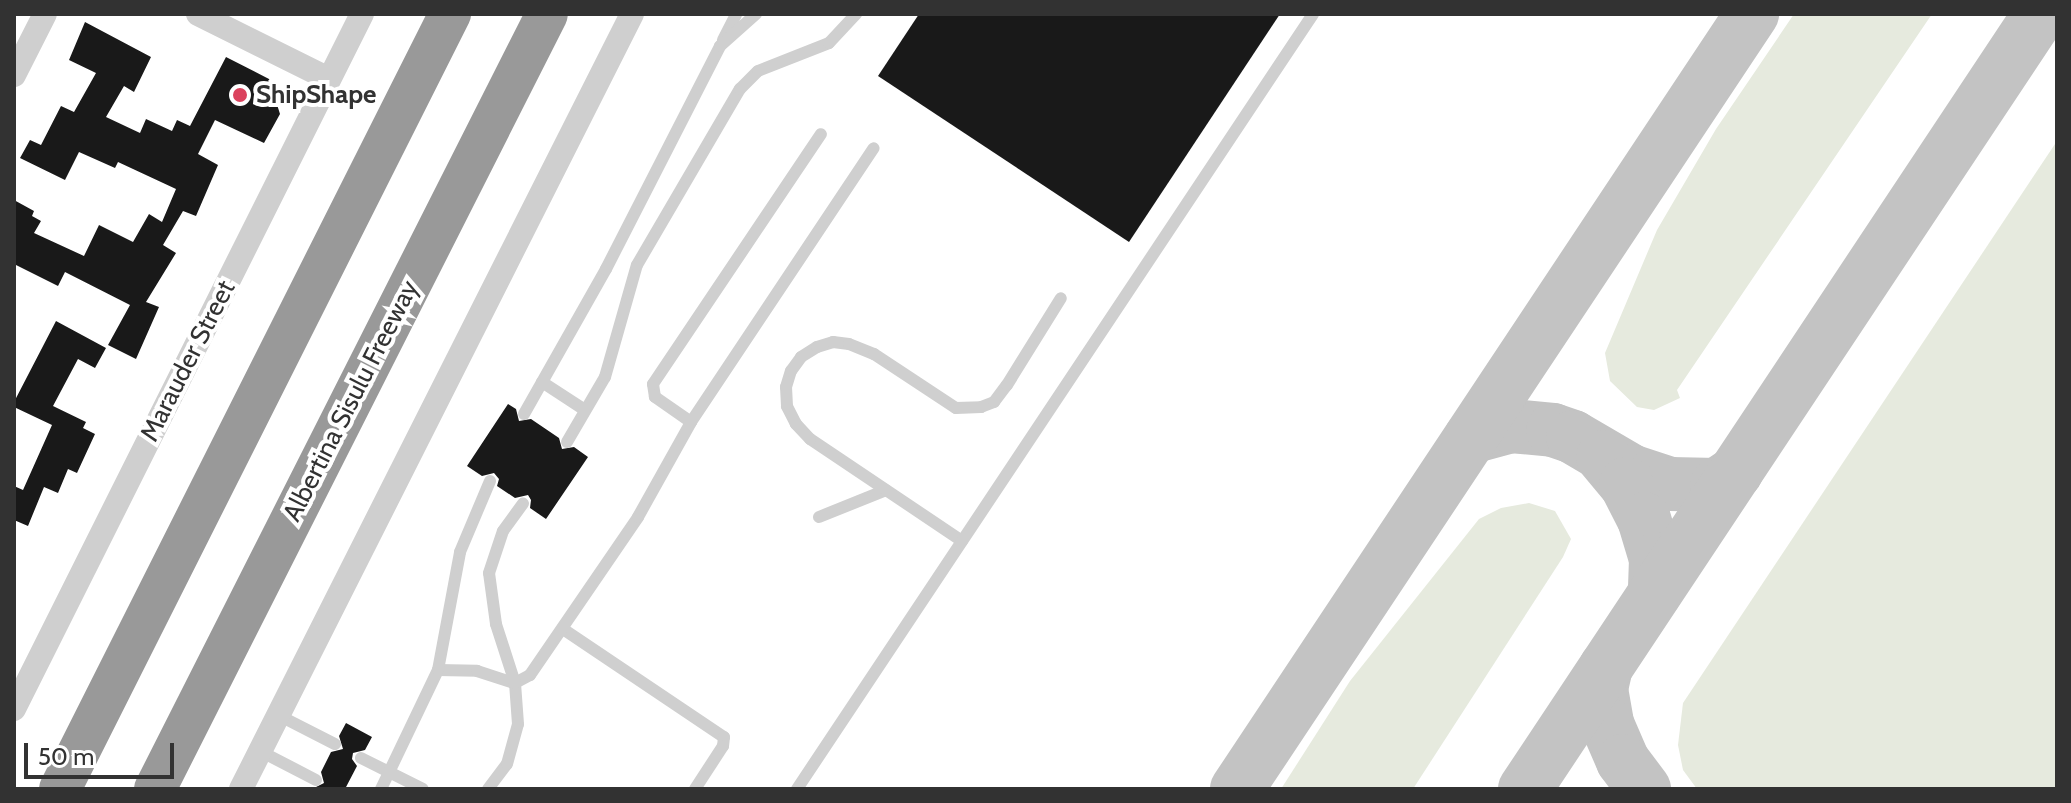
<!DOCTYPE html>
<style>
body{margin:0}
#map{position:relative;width:2071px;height:803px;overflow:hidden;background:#fff;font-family:Cabin,sans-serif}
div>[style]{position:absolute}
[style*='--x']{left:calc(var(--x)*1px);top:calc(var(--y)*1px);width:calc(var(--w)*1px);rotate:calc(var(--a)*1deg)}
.green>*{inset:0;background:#e6eade}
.taxiway>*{height:54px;margin:-27px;padding:0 27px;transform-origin:27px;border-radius:27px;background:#c3c3c3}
.building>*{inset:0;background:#191919}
.lane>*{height:12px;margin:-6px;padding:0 6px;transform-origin:6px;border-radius:6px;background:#cfcfcf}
.street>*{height:24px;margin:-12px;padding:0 12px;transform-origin:12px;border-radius:12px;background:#cfcfcf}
.highway>*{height:42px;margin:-21px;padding:0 21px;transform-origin:21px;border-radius:21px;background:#999}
.dots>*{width:22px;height:22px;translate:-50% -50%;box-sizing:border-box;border:4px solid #fff;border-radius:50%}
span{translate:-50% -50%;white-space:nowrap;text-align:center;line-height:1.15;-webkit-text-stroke:8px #fff;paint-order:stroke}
.poi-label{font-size:26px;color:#323232;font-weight:700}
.left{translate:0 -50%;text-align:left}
.street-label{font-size:26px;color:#323232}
.frame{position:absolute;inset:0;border:16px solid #323232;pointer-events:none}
.scale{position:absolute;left:24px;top:743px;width:150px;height:36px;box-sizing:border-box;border:4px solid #323232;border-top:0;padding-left:10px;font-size:24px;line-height:28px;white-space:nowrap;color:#323232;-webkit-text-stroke:6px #fff;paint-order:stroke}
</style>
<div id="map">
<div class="green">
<i style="clip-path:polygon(1794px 14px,1932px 14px,1677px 390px,1680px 398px,1654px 410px,1637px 407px,1610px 381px,1605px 353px,1657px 230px,1716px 129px)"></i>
<i style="clip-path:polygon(2057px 141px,2057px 789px,1697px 789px,1683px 770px,1678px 745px,1683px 703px)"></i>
<i style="clip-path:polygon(1529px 503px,1555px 511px,1571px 539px,1563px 557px,1413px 789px,1281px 789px,1350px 681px,1479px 519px,1501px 508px)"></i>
</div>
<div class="taxiway">
<i style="--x:1471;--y:437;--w:41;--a:-15.4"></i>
<i style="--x:1511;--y:426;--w:42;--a:5.4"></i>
<i style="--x:1553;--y:430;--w:21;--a:19"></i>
<i style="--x:1573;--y:437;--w:67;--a:30.4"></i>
<i style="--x:1631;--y:471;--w:41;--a:18.4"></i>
<i style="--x:1670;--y:484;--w:47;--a:1.2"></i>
<i style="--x:1717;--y:485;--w:23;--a:-34"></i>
<i style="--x:1603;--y:457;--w:35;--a:50"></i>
<i style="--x:1626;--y:484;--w:39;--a:63"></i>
<i style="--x:1644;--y:519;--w:42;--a:73.3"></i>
<i style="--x:1656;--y:559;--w:34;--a:92"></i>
<i style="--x:1606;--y:667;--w:23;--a:103"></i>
<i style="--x:1601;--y:689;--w:36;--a:80"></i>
<i style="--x:1607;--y:724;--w:40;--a:66.6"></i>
<i style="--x:1623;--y:761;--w:35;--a:53"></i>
<i style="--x:1237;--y:789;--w:931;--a:-56.4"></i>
<i style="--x:1525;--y:789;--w:931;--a:-56.4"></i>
</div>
<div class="building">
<i style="clip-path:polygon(919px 14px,1280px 14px,1129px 242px,878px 76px)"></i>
<i style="clip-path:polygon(85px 22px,151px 57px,134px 92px,124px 86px,106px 117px,140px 133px,146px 119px,172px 131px,177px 120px,190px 126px,226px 57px,269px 79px,280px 114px,264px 143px,215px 120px,198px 154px,218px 165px,196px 216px,183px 211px,163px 245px,176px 253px,146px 302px,159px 307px,136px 359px,108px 345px,130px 305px,65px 272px,58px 286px,14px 264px,14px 200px,34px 211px,32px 216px,41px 221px,34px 233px,84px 256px,99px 225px,133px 242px,149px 214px,162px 222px,176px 189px,118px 162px,115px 168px,79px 152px,65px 180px,20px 158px,30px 140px,41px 145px,61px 106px,74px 112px,96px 73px,69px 60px)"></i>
<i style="clip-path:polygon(56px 321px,106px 348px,95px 368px,78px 359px,53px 406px,86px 422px,83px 428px,95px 434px,77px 473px,68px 469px,58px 493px,44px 487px,28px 526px,14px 520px,14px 486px,23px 490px,52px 425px,14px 407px,14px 402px)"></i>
<i style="clip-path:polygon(508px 404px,516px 409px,519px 421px,531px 419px,559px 438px,562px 449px,574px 447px,588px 457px,546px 519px,530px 508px,531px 500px,528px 495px,515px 498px,497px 486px,499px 479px,494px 473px,482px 476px,467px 466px)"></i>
<i style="clip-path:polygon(346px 723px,372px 737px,365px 750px,353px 753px,352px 759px,357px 766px,345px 789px,312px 789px,324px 783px,321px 772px,331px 752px,343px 749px,339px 736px)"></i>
</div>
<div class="lane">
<i style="--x:723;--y:40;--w:29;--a:-63"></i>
<i style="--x:542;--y:382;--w:51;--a:33.1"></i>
<i style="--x:524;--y:414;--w:167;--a:-60.5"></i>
<i style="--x:606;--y:269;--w:250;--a:-62.9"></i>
<i style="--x:720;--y:46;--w:48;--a:-41.6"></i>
<i style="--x:691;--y:422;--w:44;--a:-145.2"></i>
<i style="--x:655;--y:397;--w:13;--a:-99"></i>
<i style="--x:653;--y:384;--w:301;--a:-56.1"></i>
<i style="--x:567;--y:442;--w:75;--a:-59.7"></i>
<i style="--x:605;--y:377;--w:116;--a:-74.1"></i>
<i style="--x:637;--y:265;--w:204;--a:-59.7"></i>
<i style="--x:740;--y:89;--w:25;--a:-45"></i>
<i style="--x:758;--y:71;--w:76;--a:-21.5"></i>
<i style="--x:829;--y:43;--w:40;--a:-47"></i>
<i style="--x:819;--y:517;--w:72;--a:-21.9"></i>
<i style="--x:962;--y:541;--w:183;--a:-146.1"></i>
<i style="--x:810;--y:439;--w:21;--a:-133"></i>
<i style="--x:796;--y:424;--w:20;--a:-117"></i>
<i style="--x:787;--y:406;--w:19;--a:-93"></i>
<i style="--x:786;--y:387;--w:17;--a:-73"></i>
<i style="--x:791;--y:371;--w:17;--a:-54"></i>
<i style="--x:801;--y:357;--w:19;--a:-32"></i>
<i style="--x:817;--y:347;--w:17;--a:-17"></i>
<i style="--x:833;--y:342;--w:16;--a:7"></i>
<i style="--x:849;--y:344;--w:27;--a:22"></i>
<i style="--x:874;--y:354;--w:98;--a:33.4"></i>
<i style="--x:956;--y:408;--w:25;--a:-2"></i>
<i style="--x:981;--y:407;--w:14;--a:-21"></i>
<i style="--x:994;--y:402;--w:21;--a:-53"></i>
<i style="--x:1007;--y:385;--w:102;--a:-58.2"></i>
<i style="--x:563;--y:629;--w:194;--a:33.9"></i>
<i style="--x:724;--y:737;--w:9;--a:96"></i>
<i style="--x:723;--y:746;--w:51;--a:123.1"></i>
<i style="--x:438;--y:670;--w:39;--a:1"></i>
<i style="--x:477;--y:671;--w:40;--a:18"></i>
<i style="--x:515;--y:683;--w:17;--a:-28"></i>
<i style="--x:530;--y:675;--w:191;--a:-55.6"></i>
<i style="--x:638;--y:517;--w:109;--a:-60.8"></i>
<i style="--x:691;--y:422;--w:329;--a:-56.3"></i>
<i style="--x:278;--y:715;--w:64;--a:27"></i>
<i style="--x:260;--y:751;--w:63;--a:27.4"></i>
<i style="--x:361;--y:758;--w:69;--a:26.6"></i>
<i style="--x:381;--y:789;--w:132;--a:-64.4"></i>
<i style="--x:438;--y:670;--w:120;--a:-79.4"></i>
<i style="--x:460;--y:552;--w:77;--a:-67.1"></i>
<i style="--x:488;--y:789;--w:31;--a:-53"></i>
<i style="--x:507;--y:764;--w:41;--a:-74.6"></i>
<i style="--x:518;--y:724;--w:41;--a:-94.2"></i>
<i style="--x:515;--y:683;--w:62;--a:-107.9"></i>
<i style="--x:496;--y:624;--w:51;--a:-97.8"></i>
<i style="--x:489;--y:573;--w:44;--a:-71.6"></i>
<i style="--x:503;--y:531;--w:34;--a:-54"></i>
<i style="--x:797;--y:789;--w:931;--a:-56.34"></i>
</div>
<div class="street">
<i style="--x:198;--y:14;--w:146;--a:26.4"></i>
<i style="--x:14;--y:75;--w:68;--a:-63.1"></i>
<i style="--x:14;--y:709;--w:777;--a:-63.4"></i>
<i style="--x:241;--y:789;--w:868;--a:-63.23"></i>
</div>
<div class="highway">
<i style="--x:60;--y:789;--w:868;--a:-63.29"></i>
<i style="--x:155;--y:789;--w:868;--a:-63.17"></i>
</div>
<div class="dots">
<i style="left:240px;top:95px;background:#db425d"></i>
</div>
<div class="poi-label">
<span class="left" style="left:256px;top:95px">ShipShape</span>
</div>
<div class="street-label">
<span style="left:188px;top:361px;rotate:-63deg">Marauder Street</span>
<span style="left:351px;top:401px;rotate:-63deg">Albertina Sisulu Freeway</span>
</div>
<div class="frame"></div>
<div class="scale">50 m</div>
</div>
